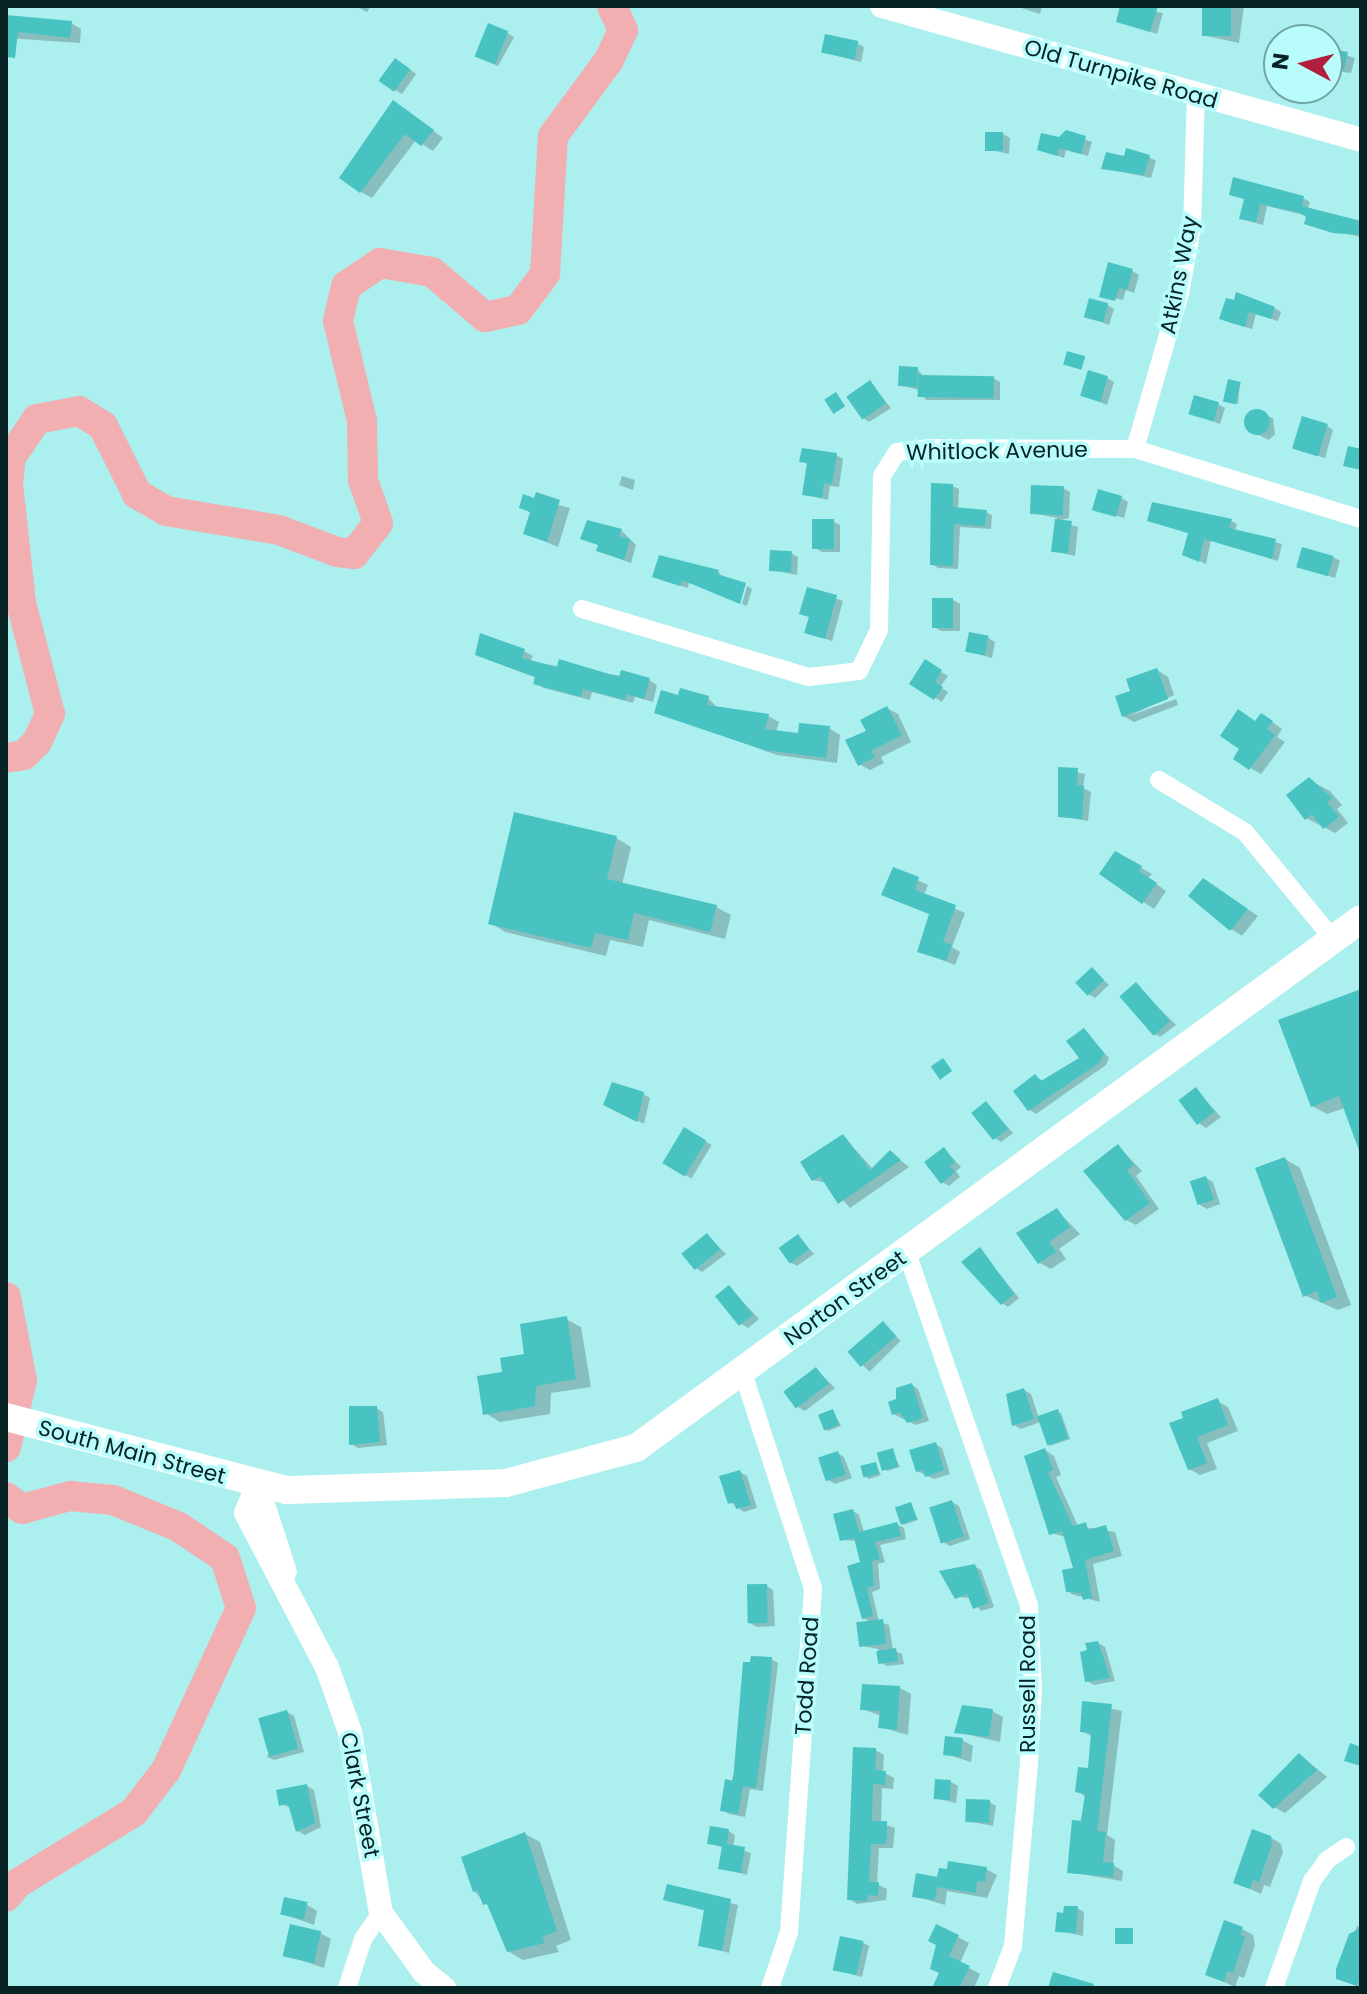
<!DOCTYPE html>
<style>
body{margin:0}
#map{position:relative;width:1367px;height:1994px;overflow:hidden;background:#abefee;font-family:Poppins,sans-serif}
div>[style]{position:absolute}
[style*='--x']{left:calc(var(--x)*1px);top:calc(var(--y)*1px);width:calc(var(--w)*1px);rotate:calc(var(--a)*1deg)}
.shadow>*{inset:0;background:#0003;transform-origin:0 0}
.river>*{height:30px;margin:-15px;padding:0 15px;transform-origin:15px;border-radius:15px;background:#f2afb2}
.building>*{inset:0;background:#49c2c2;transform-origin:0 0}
.round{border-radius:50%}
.minor>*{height:18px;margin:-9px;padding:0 9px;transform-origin:9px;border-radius:9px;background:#fff}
.major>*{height:24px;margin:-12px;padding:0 12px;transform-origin:12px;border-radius:12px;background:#fff}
.highway>*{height:28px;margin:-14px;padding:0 14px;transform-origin:14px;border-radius:14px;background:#fff}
span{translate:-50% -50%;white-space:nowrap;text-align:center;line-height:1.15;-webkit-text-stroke:7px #b8fcfc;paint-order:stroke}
.street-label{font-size:22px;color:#072324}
.frame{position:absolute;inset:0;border:8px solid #072324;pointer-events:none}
.north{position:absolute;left:1263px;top:24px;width:80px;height:80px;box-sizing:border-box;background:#b8fcfc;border:2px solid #71a5a6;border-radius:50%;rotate:277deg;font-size:22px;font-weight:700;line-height:32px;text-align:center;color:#072324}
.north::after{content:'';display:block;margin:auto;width:28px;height:36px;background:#b11e3e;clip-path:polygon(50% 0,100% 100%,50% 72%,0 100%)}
</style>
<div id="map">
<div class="shadow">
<i style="clip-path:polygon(355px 6px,371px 6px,367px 12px)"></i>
<i style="clip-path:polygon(1015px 6px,1042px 6px,1040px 14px)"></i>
<i style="clip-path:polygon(1122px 6px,1163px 13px,1157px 34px,1118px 21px)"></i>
<i style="clip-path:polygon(1199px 6px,1244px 6px,1239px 43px,1202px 35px,1204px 9px)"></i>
<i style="clip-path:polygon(6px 17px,71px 23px,81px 29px,80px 43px,6px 38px)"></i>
<i style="clip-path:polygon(507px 33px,514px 37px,498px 66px,483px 59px)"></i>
<i style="clip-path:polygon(857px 43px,864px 47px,861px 62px,824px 52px)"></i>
<i style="clip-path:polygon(1327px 49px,1355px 58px,1351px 73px,1327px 70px)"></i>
<i style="clip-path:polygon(403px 64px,416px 74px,402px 94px,395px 90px)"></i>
<i style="clip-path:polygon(405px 109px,443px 138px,433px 151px,416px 140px,372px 198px,361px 192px)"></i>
<i style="clip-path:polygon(1067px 133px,1092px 142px,1088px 156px,1066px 150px,1064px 158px,1039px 149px)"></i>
<i style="clip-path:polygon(1003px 134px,1010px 138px,1009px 154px,987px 149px)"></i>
<i style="clip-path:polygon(1149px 157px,1156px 161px,1151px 178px,1103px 168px)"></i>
<i style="clip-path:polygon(1231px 194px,1303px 198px,1310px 202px,1308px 209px,1360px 223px,1361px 216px,1361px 237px,1314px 227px,1308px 216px,1267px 206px,1263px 225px,1248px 221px,1241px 218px,1246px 200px)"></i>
<i style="clip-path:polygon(1132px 271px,1139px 275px,1134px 293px,1126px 290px,1123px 300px,1106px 296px)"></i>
<i style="clip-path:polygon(1227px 300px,1274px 308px,1281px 312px,1278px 321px,1256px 314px,1252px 329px,1228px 322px,1221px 318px)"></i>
<i style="clip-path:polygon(1107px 305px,1114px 309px,1109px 325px,1086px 316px)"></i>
<i style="clip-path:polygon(917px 369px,924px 377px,993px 378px,1000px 382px,1000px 400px,926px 400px,919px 390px,900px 385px)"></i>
<i style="clip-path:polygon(1107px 378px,1114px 382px,1107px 405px,1082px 395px)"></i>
<i style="clip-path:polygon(870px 383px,891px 408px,869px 422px,863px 418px)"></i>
<i style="clip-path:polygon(1240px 384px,1238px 404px,1228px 401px)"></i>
<i style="clip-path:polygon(1218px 404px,1225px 408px,1220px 424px,1191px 413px)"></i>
<i style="clip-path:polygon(1250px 410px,1273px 418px,1275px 434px,1269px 440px,1246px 429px)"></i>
<i style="clip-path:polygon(1327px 426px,1333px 430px,1325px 458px,1294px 448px)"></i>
<i style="clip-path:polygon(836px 455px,843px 459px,839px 487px,830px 486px,828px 500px,804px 494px,809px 465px,802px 461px)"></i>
<i style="clip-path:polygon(622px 476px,635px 480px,633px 490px,619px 485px)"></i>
<i style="clip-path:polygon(952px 486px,959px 489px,958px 510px,986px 512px,992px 515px,991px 529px,960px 527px,958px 569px,938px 568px,932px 564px)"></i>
<i style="clip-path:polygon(1063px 488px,1070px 492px,1069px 518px,1058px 521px,1078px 527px,1075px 556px,1054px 551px,1057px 518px,1032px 513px)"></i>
<i style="clip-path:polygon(525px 496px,570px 508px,558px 547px,525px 533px,531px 513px,521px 507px)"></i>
<i style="clip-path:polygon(1122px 498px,1128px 502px,1124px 518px,1095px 509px)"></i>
<i style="clip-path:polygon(1149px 520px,1231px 521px,1237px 524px,1235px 531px,1282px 544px,1278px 561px,1211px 540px,1206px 564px,1191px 557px,1190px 534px)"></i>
<i style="clip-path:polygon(833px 521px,840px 525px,840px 552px,822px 552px,815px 548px)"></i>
<i style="clip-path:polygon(621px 530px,636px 545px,631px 563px,598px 551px)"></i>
<i style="clip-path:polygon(791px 553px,798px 557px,797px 575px,771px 570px)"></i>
<i style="clip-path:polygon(1333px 557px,1340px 561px,1335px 578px,1300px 566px)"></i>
<i style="clip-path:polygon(718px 571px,724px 579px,689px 582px,688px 588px,661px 580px)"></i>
<i style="clip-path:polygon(747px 586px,752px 589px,747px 606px,742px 604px)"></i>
<i style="clip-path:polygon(809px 589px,843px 601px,832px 641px,806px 632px,810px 618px,802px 613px)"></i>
<i style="clip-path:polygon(953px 600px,960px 604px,960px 631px,941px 631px,934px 627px)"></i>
<i style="clip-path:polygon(988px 638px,995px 642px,992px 658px,967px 651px)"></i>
<i style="clip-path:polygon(524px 651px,533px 656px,530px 662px,649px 680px,657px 685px,653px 702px,635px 697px,633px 703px,592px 692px,590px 700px,544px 688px,536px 683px,537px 678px,486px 659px)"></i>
<i style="clip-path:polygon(925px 662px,948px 676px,940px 687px,948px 692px,942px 702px,912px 683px)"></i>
<i style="clip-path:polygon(1157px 670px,1168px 677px,1174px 695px,1129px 716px,1176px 699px,1178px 705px,1134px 722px,1123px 716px,1132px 692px)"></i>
<i style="clip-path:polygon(680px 697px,708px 698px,718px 708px,768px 716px,779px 722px,776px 732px,800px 735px,829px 728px,840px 735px,837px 763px,777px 755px,657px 712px)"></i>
<i style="clip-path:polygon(887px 708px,898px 714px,911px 742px,881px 757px,884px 763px,870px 770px,859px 764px)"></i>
<i style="clip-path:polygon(1272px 722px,1282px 729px,1277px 737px,1285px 742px,1261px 774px,1250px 768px,1256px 723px)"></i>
<i style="clip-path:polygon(1060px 769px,1085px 774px,1083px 788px,1091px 792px,1088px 821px,1060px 816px)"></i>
<i style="clip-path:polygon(1309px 780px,1330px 791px,1342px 805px,1337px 809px,1348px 823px,1335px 833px,1306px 818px)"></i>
<i style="clip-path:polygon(616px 838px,631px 847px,622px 885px,716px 907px,731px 915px,725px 939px,649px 920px,643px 947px,610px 940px,606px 956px,505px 932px,491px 923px)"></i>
<i style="clip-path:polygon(1115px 853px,1152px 874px,1148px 878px,1166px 891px,1154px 909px,1101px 874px)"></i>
<i style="clip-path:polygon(894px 869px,928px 885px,924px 895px,965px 913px,952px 947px,960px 952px,955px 965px,919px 951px,930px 914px)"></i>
<i style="clip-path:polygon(1214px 887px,1258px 916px,1242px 936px,1231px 929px)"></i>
<i style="clip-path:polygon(1093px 970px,1109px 985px,1095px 998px,1088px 994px)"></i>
<i style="clip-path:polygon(1136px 985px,1176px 1025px,1160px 1037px,1153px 1033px)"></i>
<i style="clip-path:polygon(1361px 991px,1361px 1142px,1345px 1108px,1327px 1114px,1312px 1106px)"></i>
<i style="clip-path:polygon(1084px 1030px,1109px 1058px,1106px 1065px,1036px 1114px,1030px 1110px,1015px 1092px,1035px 1076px,1043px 1081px,1082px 1059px)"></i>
<i style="clip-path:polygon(1196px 1090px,1221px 1117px,1206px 1128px,1200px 1124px)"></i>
<i style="clip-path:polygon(643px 1094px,650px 1098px,644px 1124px,612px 1108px)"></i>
<i style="clip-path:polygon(986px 1103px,1013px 1133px,1001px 1142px,995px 1138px)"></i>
<i style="left:685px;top:1129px;width:31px;height:39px;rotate:31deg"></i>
<i style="clip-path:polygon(843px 1136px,873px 1169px,890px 1152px,909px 1167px,850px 1208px,827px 1183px,813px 1180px)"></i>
<i style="clip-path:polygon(1118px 1146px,1142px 1171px,1136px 1176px,1159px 1209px,1136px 1225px,1126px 1220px)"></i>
<i style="clip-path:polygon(944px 1149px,961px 1167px,956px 1171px,960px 1177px,949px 1186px,942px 1182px)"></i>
<i style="clip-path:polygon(1285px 1159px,1300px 1168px,1351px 1305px,1338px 1310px,1304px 1295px)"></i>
<i style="clip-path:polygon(1206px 1178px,1213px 1182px,1220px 1204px,1207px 1209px,1200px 1205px)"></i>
<i style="clip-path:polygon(1057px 1210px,1080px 1234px,1059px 1249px,1066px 1259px,1051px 1269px,1040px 1263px)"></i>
<i style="clip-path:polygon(707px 1235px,726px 1254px,702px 1272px,696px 1268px)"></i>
<i style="clip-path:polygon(798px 1236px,814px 1254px,797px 1266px,790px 1262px)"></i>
<i style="clip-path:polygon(980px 1250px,1019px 1298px,1008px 1307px,1002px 1303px)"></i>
<i style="clip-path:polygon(729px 1287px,759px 1319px,748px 1328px,741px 1324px)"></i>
<i style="clip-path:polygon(566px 1319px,581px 1327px,591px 1387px,551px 1393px,550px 1414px,500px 1422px,485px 1413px,504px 1374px)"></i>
<i style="left:883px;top:1323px;width:25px;height:44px;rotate:45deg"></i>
<i style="clip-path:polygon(817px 1370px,835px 1388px,805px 1411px,798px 1407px)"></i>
<i style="clip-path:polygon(912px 1385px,918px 1389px,929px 1421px,916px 1425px,893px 1414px)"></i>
<i style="clip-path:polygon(1024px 1390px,1031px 1394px,1039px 1418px,1061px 1413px,1070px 1439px,1050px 1446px,1040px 1422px,1021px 1429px,1014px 1425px)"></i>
<i style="clip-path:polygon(1217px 1401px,1228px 1407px,1238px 1431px,1207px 1443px,1217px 1469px,1200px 1475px,1189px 1469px,1172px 1424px)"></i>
<i style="clip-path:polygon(376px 1408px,383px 1412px,387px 1445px,358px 1448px,351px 1444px)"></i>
<i style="clip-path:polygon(833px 1411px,841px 1426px,828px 1431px,825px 1429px)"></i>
<i style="clip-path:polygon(935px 1444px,942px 1448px,950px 1474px,934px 1479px,917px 1471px)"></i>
<i style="clip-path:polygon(892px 1450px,900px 1467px,887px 1471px,884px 1469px)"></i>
<i style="clip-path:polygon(1045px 1450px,1054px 1456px,1061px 1475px,1056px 1477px,1078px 1526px,1115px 1532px,1122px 1556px,1093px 1564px,1100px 1602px,1071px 1594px,1064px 1572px,1076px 1569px,1066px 1537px,1051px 1533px)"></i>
<i style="clip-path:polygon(838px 1453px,844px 1457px,852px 1478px,835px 1484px,828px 1480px)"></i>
<i style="clip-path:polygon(876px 1464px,881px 1475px,869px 1479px,866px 1477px)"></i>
<i style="clip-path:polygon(740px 1472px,747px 1476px,757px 1508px,744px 1512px,730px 1502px)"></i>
<i style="clip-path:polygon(952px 1502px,959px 1506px,970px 1539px,950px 1546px,943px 1542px)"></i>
<i style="clip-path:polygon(911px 1504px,918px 1520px,903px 1525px,898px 1508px)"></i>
<i style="clip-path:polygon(853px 1511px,859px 1515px,864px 1532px,897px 1524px,904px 1528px,906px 1539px,880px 1545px,885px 1562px,878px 1564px,880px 1589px,872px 1592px,879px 1622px,889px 1625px,893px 1650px,902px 1654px,904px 1664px,887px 1666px,880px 1662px,878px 1649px,862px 1646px,872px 1623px,863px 1618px,863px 1564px,857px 1541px,842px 1540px)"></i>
<i style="clip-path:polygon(974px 1566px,981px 1570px,994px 1607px,981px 1611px,971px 1598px,956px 1597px)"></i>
<i style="clip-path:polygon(767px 1586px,773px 1590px,775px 1626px,757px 1627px,750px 1623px)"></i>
<i style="clip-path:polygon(1098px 1643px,1105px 1647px,1115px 1681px,1094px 1685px,1087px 1681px,1089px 1652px)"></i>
<i style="clip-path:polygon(771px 1659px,778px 1663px,763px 1791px,750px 1789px,745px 1817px,729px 1814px,722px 1810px)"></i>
<i style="clip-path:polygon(900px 1688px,911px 1694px,908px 1735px,880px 1727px,881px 1716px,863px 1709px)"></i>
<i style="clip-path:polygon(1084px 1703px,1122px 1711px,1107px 1835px,1115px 1840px,1113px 1865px,1123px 1871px,1122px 1881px,1069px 1872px,1086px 1797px,1077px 1791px,1090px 1770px,1093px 1737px,1082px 1731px)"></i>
<i style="clip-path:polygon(992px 1711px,1003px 1717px,1000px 1742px,957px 1732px)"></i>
<i style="clip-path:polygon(287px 1712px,294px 1716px,304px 1752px,274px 1760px,267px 1757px)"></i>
<i style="clip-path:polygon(962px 1740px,973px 1746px,971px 1762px,945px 1754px)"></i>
<i style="clip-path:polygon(875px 1750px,884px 1755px,883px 1772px,894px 1778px,893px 1789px,882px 1788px,881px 1823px,895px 1828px,893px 1848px,879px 1848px,877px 1884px,887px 1889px,886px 1900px,857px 1904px,849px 1899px)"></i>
<i style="clip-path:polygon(1300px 1755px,1327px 1777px,1285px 1813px,1274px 1807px)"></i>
<i style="clip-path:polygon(951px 1782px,958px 1786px,956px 1803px,935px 1798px)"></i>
<i style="clip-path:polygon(307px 1786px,314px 1790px,321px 1827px,305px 1835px,298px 1831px,291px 1808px,281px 1804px)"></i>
<i style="clip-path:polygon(989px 1802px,996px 1806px,993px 1826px,967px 1821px)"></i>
<i style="clip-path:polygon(728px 1831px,735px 1835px,733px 1847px,751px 1853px,747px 1875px,721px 1868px,724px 1848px,709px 1843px)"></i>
<i style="clip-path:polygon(525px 1834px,540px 1842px,571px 1940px,556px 1946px,559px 1952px,523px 1960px,508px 1951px,490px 1907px,474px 1891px)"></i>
<i style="clip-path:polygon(1270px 1837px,1281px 1844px,1283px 1852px,1270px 1887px,1264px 1885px,1261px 1894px,1235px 1882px)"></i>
<i style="clip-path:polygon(986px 1869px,997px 1875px,987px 1898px,947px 1891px,945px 1905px,914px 1896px,939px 1879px)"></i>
<i style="clip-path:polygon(668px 1887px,738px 1905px,729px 1953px,700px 1945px,706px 1911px,665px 1899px)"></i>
<i style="clip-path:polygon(306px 1904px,317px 1911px,314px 1925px,283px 1914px)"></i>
<i style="clip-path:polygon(1077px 1908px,1084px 1912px,1083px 1936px,1058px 1931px)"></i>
<i style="clip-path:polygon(1357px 1926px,1361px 1927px,1361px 1988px,1339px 1978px)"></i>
<i style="clip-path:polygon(1242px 1929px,1253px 1935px,1255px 1945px,1244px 1978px,1239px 1976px,1235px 1987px,1207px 1974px)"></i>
<i style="clip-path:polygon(320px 1933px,331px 1939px,324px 1968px,285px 1955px)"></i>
<i style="clip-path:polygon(958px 1937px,969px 1943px,960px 1963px,980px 1974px,974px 1988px,935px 1988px,942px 1973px,932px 1968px)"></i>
<i style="clip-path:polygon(862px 1942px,869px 1946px,862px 1977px,835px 1969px)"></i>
</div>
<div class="river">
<i style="--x:6;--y:758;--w:18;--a:-9"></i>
<i style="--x:24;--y:755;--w:18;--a:-45"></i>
<i style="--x:37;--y:742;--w:31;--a:-65"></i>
<i style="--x:50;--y:714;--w:115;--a:-104.6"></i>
<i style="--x:21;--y:603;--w:120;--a:-96.2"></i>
<i style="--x:8;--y:484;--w:27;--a:-84"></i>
<i style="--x:11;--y:457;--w:46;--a:-55.6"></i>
<i style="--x:37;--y:419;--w:43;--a:-10.8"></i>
<i style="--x:79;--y:411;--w:28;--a:32"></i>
<i style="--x:103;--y:426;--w:76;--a:63.4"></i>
<i style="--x:137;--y:494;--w:34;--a:30"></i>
<i style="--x:166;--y:511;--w:115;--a:9.5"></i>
<i style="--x:279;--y:530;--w:62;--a:20.8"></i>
<i style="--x:337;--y:552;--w:17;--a:7"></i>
<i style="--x:354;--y:554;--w:39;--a:-52"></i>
<i style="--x:378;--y:523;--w:46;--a:-109.2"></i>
<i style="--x:363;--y:480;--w:59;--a:-91"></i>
<i style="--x:362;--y:421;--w:103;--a:-103.5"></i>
<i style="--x:338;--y:321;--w:36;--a:-77"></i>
<i style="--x:346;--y:286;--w:41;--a:-34.1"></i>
<i style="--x:380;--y:263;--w:53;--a:9.8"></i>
<i style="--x:432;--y:272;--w:70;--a:40.3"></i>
<i style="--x:485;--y:317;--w:34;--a:-12"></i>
<i style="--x:518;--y:310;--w:45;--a:-53.1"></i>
<i style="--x:545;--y:274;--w:138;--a:-86.7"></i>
<i style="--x:553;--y:136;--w:94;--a:-53.6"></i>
<i style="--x:609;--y:60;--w:33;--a:-65"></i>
<i style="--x:623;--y:30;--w:26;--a:-115"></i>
<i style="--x:6;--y:1297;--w:85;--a:79.1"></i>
<i style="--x:22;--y:1380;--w:69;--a:103.4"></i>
<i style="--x:6;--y:1497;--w:20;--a:37"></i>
<i style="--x:22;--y:1509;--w:50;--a:-15.2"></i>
<i style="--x:70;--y:1496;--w:43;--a:5.3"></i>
<i style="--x:113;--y:1500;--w:71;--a:22.2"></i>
<i style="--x:179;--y:1527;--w:55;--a:34"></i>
<i style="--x:225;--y:1558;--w:52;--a:72.3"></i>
<i style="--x:241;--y:1608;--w:179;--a:114.8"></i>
<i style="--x:166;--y:1770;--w:53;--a:127.3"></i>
<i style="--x:134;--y:1812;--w:136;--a:148.5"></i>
<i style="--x:18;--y:1883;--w:18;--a:131"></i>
</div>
<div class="building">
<i style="clip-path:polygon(1120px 6px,1158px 6px,1150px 32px,1116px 22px)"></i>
<i style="left:1202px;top:6px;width:29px;height:30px"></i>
<i style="clip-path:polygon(6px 15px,72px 21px,70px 38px,18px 32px,15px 58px,6px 57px)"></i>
<i style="left:488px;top:23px;width:22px;height:36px;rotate:22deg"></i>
<i style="left:825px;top:34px;width:34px;height:19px;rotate:12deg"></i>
<i style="clip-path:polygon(1327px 48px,1348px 52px,1344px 70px,1327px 66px)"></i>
<i style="left:395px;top:58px;width:19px;height:28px;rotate:36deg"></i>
<i style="clip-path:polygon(393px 100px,434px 130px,421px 146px,405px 134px,360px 193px,339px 178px)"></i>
<i style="clip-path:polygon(1066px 130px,1086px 136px,1081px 154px,1059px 148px,1057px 156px,1037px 150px,1041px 133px,1059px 137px)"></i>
<i style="left:985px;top:132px;width:18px;height:19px"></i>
<i style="clip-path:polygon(1126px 148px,1150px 155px,1144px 175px,1101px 169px,1106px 152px,1124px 156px)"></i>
<i style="clip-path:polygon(1233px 177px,1304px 196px,1302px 206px,1361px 221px,1361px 235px,1333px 233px,1304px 224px,1306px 217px,1300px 213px,1260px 204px,1256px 222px,1239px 219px,1244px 199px,1229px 195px)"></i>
<i style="clip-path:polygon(1108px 262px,1133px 269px,1127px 290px,1119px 288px,1115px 301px,1099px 297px)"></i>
<i style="clip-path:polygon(1236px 292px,1275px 307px,1271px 319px,1249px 312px,1245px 327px,1219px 319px,1226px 298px,1234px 300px)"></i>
<i style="left:1089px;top:298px;width:20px;height:20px;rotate:15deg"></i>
<i style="left:1067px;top:351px;width:19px;height:14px;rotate:16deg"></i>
<i style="left:899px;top:366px;width:19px;height:20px;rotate:3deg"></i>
<i style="left:1088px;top:370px;width:21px;height:27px;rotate:17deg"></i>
<i style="left:918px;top:375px;width:76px;height:22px;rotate:1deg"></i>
<i style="left:1228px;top:379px;width:13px;height:23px;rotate:13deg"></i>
<i style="left:870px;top:380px;width:28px;height:29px;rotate:55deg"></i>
<i style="left:836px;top:392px;width:17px;height:14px;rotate:57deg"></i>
<i style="left:1194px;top:395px;width:26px;height:20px;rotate:16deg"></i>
<i class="round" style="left:1244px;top:409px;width:26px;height:26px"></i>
<i style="left:1302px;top:416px;width:27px;height:34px;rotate:17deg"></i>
<i style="clip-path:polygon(1348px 446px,1361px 449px,1361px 470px,1343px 466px)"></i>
<i style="clip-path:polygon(802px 448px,837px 453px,832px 484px,824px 483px,822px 498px,802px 495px,807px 463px,799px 462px)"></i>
<i style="clip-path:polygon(931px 483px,953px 484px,953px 507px,987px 510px,985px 526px,954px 524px,953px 566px,930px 565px)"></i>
<i style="left:1031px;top:485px;width:33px;height:29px;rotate:2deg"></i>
<i style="left:1098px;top:489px;width:25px;height:22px;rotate:16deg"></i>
<i style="clip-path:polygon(536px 492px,560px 500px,547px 542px,523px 534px,530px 512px,519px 508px,523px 494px,534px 498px)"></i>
<i style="clip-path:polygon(1152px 502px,1232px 519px,1229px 528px,1276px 539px,1272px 559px,1204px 539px,1199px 562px,1182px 555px,1188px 533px,1147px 521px)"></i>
<i style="left:834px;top:519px;width:30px;height:22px;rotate:90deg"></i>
<i style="left:1055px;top:519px;width:17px;height:33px;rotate:7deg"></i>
<i style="clip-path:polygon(587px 520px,622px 529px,619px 536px,630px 539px,624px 560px,596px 551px,598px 545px,580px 539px)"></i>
<i style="left:1302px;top:547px;width:33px;height:21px;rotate:16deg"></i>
<i style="left:770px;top:550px;width:22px;height:21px;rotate:3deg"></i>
<i style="clip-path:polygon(659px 555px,719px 570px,717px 574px,746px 583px,740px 604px,682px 580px,680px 586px,652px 577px)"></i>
<i style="clip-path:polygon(807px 587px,837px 595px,825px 639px,804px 633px,809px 617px,799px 614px)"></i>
<i style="left:932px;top:598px;width:21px;height:30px"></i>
<i style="left:969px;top:632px;width:20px;height:20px;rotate:11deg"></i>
<i style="clip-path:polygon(480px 633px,525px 649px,522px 658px,557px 667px,559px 659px,619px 677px,621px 670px,650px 678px,644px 699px,627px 694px,625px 700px,583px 689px,581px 697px,533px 684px,535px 677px,475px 655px)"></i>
<i style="clip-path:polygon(925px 659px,942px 670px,935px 682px,943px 687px,934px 700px,909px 684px)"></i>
<i style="clip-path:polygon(1157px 668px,1168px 699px,1122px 717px,1115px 696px,1130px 691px,1126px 679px)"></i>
<i style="clip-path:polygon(680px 688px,709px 696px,707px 705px,769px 714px,765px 729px,798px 733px,799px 723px,830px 726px,826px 758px,764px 750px,654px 713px,661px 690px,678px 695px)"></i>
<i style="clip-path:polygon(887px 706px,902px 735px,871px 751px,875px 757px,858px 766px,845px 740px,866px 731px,860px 720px)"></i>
<i style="clip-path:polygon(1238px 709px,1255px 721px,1261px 713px,1273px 721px,1267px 729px,1275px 735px,1249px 770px,1233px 759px,1239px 749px,1220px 736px)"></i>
<i style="clip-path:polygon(1058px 767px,1078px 768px,1077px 785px,1084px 786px,1082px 819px,1058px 817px)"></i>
<i style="clip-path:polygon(1309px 777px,1332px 798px,1327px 802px,1339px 817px,1323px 829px,1312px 814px,1305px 820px,1286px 795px)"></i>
<i style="clip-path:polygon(514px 812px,617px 836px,607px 879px,717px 905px,710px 932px,634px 913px,628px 940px,595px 933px,591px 948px,488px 924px)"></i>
<i style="clip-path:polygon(1115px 851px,1142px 866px,1139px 871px,1157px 883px,1142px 904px,1099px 874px)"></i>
<i style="clip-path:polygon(893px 867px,919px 877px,915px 890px,956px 905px,943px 942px,952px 945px,946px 961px,917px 952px,929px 914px,881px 895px)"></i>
<i style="clip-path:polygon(1203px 878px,1248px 909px,1230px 931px,1188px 896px)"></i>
<i style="left:1092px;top:967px;width:18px;height:23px;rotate:47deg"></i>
<i style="left:1136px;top:982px;width:52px;height:22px;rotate:49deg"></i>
<i style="clip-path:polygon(1361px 989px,1361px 1152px,1360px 1153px,1339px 1096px,1311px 1107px,1278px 1020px)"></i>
<i style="clip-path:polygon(1084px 1028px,1104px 1053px,1100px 1062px,1028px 1111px,1013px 1091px,1035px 1074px,1041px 1081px,1079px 1058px,1066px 1041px)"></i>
<i style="left:943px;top:1058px;width:16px;height:15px;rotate:55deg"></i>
<i style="clip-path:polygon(612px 1082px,644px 1092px,637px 1122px,603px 1105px)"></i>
<i style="left:1196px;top:1087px;width:31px;height:22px;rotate:53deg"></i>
<i style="left:986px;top:1101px;width:35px;height:19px;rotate:51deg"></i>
<i style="left:684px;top:1127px;width:26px;height:42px;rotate:31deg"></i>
<i style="clip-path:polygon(843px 1134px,870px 1170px,890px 1150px,901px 1160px,838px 1204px,820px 1176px,812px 1181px,800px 1162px)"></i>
<i style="clip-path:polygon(1118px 1144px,1134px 1165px,1127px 1170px,1150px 1203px,1125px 1221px,1083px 1171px)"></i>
<i style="clip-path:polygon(944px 1147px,955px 1162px,950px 1166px,955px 1172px,941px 1184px,924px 1162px)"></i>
<i style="clip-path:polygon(1285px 1157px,1337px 1297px,1321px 1303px,1317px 1291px,1303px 1297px,1255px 1168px)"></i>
<i style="left:1206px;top:1176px;width:25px;height:17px;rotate:72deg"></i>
<i style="clip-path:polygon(1057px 1208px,1070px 1227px,1049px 1242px,1056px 1252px,1038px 1264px,1016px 1233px)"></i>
<i style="left:707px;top:1233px;width:21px;height:33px;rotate:51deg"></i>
<i style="left:798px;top:1234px;width:19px;height:24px;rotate:54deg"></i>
<i style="clip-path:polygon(980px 1247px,1014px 1294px,1001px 1305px,961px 1262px)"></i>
<i style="left:729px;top:1285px;width:38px;height:18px;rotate:51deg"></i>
<i style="clip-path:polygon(567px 1316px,576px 1379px,536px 1386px,535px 1406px,483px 1415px,477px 1376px,502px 1372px,500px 1358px,524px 1354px,520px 1324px)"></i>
<i style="left:883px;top:1321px;width:20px;height:47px;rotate:49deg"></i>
<i style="left:816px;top:1367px;width:21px;height:41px;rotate:53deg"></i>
<i style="clip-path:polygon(912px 1383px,923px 1418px,907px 1423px,900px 1412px,892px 1415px,888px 1402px,896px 1399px,896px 1388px)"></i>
<i style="clip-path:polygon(1024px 1388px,1034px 1419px,1012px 1426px,1006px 1394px)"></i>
<i style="clip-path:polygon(1218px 1398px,1228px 1425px,1197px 1437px,1207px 1463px,1188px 1470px,1169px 1423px,1183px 1418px,1181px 1412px)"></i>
<i style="clip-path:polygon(349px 1406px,377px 1406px,380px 1442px,349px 1445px)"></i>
<i style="left:833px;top:1409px;width:17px;height:16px;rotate:69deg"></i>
<i style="left:1058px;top:1409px;width:31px;height:22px;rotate:71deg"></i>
<i style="clip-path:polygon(936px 1442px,944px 1470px,925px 1477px,923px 1470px,916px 1472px,909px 1450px)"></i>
<i style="left:893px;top:1448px;width:19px;height:17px;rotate:74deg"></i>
<i style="clip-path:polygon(1045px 1448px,1053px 1470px,1048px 1472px,1073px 1526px,1086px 1522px,1088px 1530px,1106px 1525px,1114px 1551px,1085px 1560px,1092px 1598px,1083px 1600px,1081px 1593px,1066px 1592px,1062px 1570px,1073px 1568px,1062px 1531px,1049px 1535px,1024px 1456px)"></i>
<i style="left:838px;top:1451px;width:25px;height:21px;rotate:72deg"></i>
<i style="left:876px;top:1462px;width:12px;height:16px;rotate:76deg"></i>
<i style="clip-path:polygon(740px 1470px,751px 1505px,736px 1509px,734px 1502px,728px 1504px,719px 1476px)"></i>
<i style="left:952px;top:1500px;width:38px;height:24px;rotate:72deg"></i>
<i style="left:911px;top:1502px;width:18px;height:17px;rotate:71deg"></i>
<i style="clip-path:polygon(853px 1509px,859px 1532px,897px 1522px,901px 1536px,875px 1542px,880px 1559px,872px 1561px,874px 1586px,867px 1588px,873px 1616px,862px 1619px,847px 1566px,860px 1562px,854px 1538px,840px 1541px,833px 1514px)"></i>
<i style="clip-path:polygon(975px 1564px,989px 1603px,973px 1609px,967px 1594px,955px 1599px,939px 1571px)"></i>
<i style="left:767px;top:1584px;width:39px;height:20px;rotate:89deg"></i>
<i style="left:883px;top:1619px;width:25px;height:27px;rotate:83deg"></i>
<i style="clip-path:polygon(1098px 1641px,1110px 1678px,1085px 1682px,1080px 1652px,1087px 1650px,1085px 1643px)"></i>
<i style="left:896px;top:1648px;width:13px;height:20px;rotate:81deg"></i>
<i style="clip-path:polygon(751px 1656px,772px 1657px,770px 1687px,756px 1788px,743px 1786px,738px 1814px,720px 1811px,725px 1779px,733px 1781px,743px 1662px,750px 1662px)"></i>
<i style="clip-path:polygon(862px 1684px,900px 1686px,897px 1730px,878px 1728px,880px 1711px,860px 1710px)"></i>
<i style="clip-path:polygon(1082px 1701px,1112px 1704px,1097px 1831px,1106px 1832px,1103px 1862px,1114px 1863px,1113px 1877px,1067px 1873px,1072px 1820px,1081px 1821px,1085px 1794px,1075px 1792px,1078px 1767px,1088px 1768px,1091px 1733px,1080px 1732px)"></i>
<i style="clip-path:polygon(962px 1705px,993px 1709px,989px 1737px,954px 1733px)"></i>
<i style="left:287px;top:1710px;width:40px;height:30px;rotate:74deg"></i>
<i style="left:945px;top:1736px;width:18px;height:19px;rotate:6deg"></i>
<i style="clip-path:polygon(1350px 1743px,1361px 1747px,1361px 1766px,1344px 1761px)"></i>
<i style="clip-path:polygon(853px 1747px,876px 1748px,875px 1770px,886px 1771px,885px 1785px,873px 1784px,872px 1821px,887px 1821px,887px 1836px,885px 1844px,871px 1844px,869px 1882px,879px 1882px,878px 1896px,868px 1895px,867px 1901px,847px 1900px)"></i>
<i style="clip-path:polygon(1299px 1753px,1317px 1770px,1273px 1809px,1258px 1795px)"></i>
<i style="left:935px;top:1779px;width:16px;height:20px;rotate:4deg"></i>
<i style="clip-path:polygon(307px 1784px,315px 1823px,296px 1832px,288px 1804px,279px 1806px,276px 1790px)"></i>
<i style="left:966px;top:1799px;width:24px;height:23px;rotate:2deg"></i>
<i style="clip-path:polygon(710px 1826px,729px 1829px,727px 1844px,745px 1847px,741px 1873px,718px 1869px,722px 1846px,707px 1844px)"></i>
<i style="clip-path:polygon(1252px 1829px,1271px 1836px,1272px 1844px,1259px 1882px,1253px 1880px,1250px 1889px,1233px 1883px)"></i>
<i style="clip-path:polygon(525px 1832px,557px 1931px,542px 1937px,545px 1943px,507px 1952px,487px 1904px,483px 1905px,477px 1890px,473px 1892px,461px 1857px)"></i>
<i style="clip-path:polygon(948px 1861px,987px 1867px,985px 1882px,977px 1881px,976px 1893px,937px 1887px,935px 1900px,912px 1897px,916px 1873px,937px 1877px,939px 1868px,947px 1869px)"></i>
<i style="clip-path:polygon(667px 1884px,731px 1899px,722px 1951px,698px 1946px,704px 1910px,663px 1900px)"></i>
<i style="left:284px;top:1897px;width:24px;height:18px;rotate:12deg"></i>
<i style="clip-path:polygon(1064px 1906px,1078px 1906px,1076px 1933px,1055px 1932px,1057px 1912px,1063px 1913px)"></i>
<i style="clip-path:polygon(1224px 1920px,1243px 1927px,1240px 1935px,1245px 1937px,1233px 1973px,1227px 1971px,1224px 1982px,1205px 1975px)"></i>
<i style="left:290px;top:1924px;width:32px;height:33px;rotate:13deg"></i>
<i style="clip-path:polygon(936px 1924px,959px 1935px,949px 1956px,970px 1966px,959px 1988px,932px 1988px,939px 1973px,930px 1969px,936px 1945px,928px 1941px)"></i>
<i style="left:1115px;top:1928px;width:18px;height:16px"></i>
<i style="clip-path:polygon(1361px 1928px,1361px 1973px,1357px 1986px,1336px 1979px,1336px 1969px,1349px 1934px)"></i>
<i style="left:840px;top:1936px;width:24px;height:35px;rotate:12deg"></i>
<i style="clip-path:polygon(1053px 1972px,1094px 1984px,1093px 1988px,1048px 1988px)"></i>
</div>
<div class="minor">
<i style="--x:1135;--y:449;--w:162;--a:-73.9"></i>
<i style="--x:1180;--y:293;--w:66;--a:-79.5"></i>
<i style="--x:1192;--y:228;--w:132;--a:-88.3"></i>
<i style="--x:582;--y:609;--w:237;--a:16.7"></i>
<i style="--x:809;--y:677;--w:50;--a:-6.8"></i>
<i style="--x:859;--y:671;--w:46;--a:-64"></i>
<i style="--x:879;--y:630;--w:154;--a:-88.9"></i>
<i style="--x:882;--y:476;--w:28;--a:-58"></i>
<i style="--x:897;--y:452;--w:31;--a:-7"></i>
<i style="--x:928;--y:448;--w:207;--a:0.3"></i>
<i style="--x:1135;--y:449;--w:237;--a:17.2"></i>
<i style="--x:1159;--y:780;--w:100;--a:31.2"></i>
<i style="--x:1245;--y:832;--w:139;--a:50.6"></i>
<i style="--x:907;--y:1253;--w:373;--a:70.9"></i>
<i style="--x:1029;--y:1605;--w:84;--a:87.3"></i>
<i style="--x:1033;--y:1689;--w:74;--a:93.1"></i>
<i style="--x:1029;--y:1763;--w:184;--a:95"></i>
<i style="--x:1013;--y:1946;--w:45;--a:110.9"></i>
<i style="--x:743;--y:1373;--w:227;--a:72"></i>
<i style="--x:813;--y:1589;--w:344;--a:94"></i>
<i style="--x:789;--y:1932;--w:59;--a:108.7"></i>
<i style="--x:347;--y:1988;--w:52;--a:-71.9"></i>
<i style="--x:363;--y:1939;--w:32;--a:-55"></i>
<i style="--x:1274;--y:1988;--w:114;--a:-70.4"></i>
<i style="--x:1312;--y:1881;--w:26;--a:-54"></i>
<i style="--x:1327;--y:1860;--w:23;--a:-34"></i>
</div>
<div class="major">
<i style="--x:882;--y:6;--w:497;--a:15.6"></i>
<i style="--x:257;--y:1486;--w:29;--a:112"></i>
<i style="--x:246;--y:1513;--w:174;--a:62.3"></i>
<i style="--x:327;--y:1667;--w:69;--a:70.5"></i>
<i style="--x:350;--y:1732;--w:184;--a:80.3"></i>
<i style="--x:381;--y:1913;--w:73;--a:53.9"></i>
<i style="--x:424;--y:1972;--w:26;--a:39"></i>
<i style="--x:257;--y:1486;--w:90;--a:72"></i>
</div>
<div class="highway">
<i style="--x:6;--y:1417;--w:290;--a:14.6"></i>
<i style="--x:287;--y:1490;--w:219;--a:-1.8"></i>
<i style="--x:506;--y:1483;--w:135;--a:-15.1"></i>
<i style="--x:636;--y:1448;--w:897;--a:-36.12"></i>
</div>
<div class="street-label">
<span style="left:1121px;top:74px;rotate:16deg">Old Turnpike Road</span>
<span style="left:1179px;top:275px;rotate:-79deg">Atkins Way</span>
<span style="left:997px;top:451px;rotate:-1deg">Whitlock Avenue</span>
<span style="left:845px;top:1298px;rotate:-36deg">Norton Street</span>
<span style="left:132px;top:1452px;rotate:15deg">South Main Street</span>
<span style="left:807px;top:1676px;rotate:-86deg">Todd Road</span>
<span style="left:1028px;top:1684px;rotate:-90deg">Russell Road</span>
<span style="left:360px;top:1795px;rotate:79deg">Clark Street</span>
</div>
<div class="frame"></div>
<div class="north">N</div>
</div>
